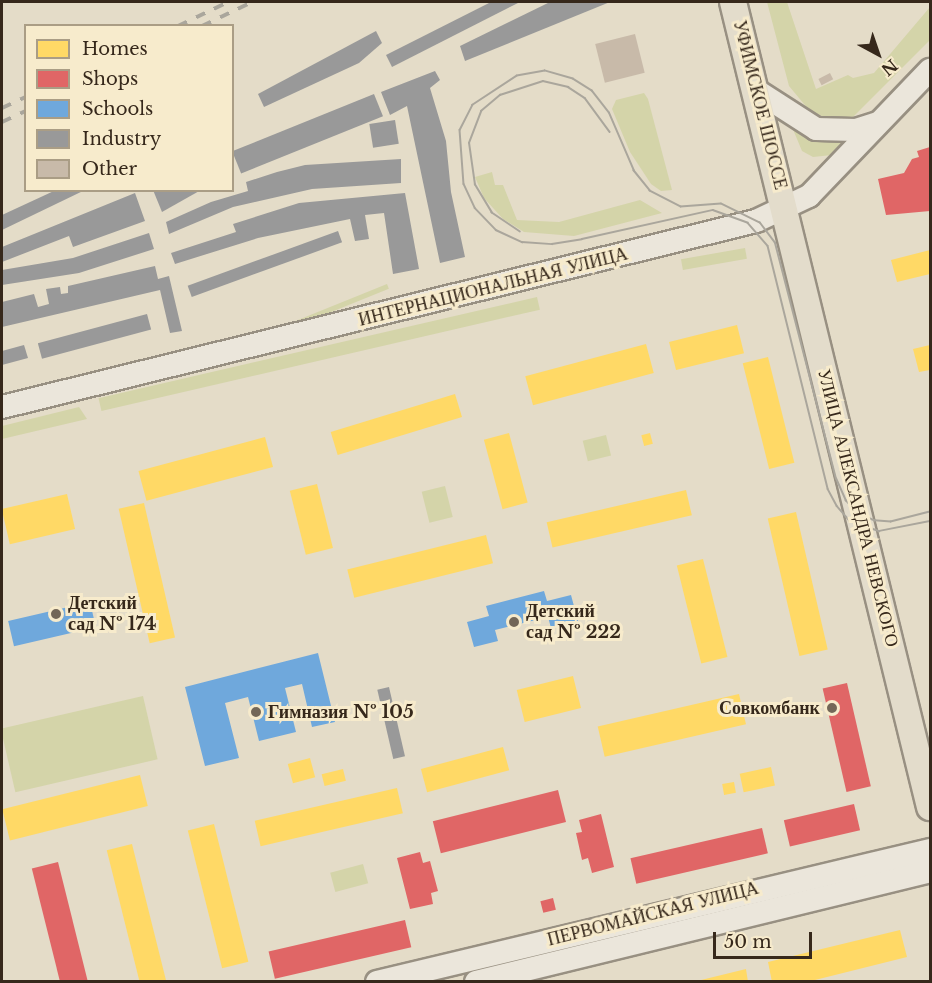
<!DOCTYPE html>
<meta charset="utf-8">
<style>
body{margin:0}
#map{position:relative;width:932px;height:983px;overflow:hidden;background:#e4dcc8;font-family:"Libre Baskerville",serif}
div>[style]{position:absolute}
[style*='--x']{left:calc(var(--x)*1px);top:calc(var(--y)*1px);width:calc(var(--w)*1px);rotate:calc(var(--a)*1deg)}
.green>*{inset:0;background:#d4d4a9;transform-origin:0 0}
.homes>*{inset:0;background:#ffd966;transform-origin:0 0}
.shops>*{inset:0;background:#e06666;transform-origin:0 0}
.schools>*{inset:0;background:#6fa8dc;transform-origin:0 0}
.industry>*{inset:0;background:#999;transform-origin:0 0}
.building>*{inset:0;background:#c8baa9;transform-origin:0 0}
.roads{filter:drop-shadow(2px 0 #989082) drop-shadow(-2px 0 #989082) drop-shadow(0 2px #989082) drop-shadow(0 -2px #989082)}
.secondary>*{height:22px;margin:-11px;padding:0 11px;transform-origin:11px;border-radius:11px;background:#ebe6db}
.primary>*{height:26px;margin:-13px;padding:0 13px;transform-origin:13px;border-radius:13px;background:#e3dccb}
.tram>*{height:1.5px;margin:-0.75px;padding:0 0.75px;transform-origin:0.75px;border-radius:0.75px;background:#aaa69c}
.rail>*{height:4px;margin-top:-2px;transform-origin:0;background:repeating-linear-gradient(90deg,#aaa69c 0 10px,transparent 0 20px)}
.dots>*{width:16px;height:16px;translate:-50% -50%;box-sizing:border-box;border:3px solid #f7ebcc;border-radius:50%}
span{translate:-50% -50%;white-space:nowrap;text-align:center;line-height:1.15;-webkit-text-stroke:6px #f7ebcc;paint-order:stroke}
.street-label{font-size:18px;color:#36281b}
.poi-label{font-size:18px;color:#36281b;font-weight:700}
.left{translate:0 -50%;text-align:left}
.right{translate:-100% -50%;text-align:right}
.frame{position:absolute;inset:0;border:3px solid #36281b;pointer-events:none}
.legend{position:absolute;left:24px;top:24px;width:210px;height:168px;box-sizing:border-box;background:#f7ebcc;border:2px solid #aa9d85;margin:0;padding:8px 10px;list-style:none;font-size:18px;color:#36281b}
.legend li{display:flex;align-items:center;gap:12px;height:30px}
.legend b{width:30px;border:2px solid #aa9d85}
.north{position:absolute;left:848px;top:24px;width:60px;height:60px;-webkit-text-stroke:4px #f7ebcc;paint-order:stroke;rotate:140deg;font-size:16px;font-weight:700;line-height:24px;text-align:center;color:#36281b}
.north::after{content:'';display:block;margin:auto;width:21px;height:27px;background:#36281b;clip-path:polygon(50% 0,100% 100%,50% 72%,0 100%)}
.scale{position:absolute;left:713px;top:932px;width:99px;height:27px;box-sizing:border-box;border:3px solid #36281b;border-top:0;padding-left:8px;font-size:18px;line-height:21px;white-space:nowrap;color:#36281b;-webkit-text-stroke:4px #f7ebcc;paint-order:stroke}
</style>
<div id="map">
<div class="green">
<i style="clip-path:polygon(767px 2px,787px 2px,816px 89px,848px 75px,853px 78px,874px 73px,930px 7px,930px 40px,850px 120px,828px 119px,809px 110px,789px 86px)"></i>
<i style="clip-path:polygon(644px 93px,648px 99px,672px 190px,661px 191px,651px 184px,630px 152px,612px 109px,616px 100px)"></i>
<i style="clip-path:polygon(792px 127px,848px 140px,832px 155px,813px 157px,802px 151px)"></i>
<i style="clip-path:polygon(492px 172px,495px 185px,503px 185px,517px 220px,559px 222px,640px 200px,662px 213px,574px 236px,524px 232px,503px 219px,484px 198px,475px 177px)"></i>
<i style="left:745px;top:248px;width:11px;height:65px;rotate:80deg"></i>
<i style="left:387px;top:284px;width:5px;height:198px;rotate:68deg"></i>
<i style="left:537px;top:297px;width:13px;height:450px;rotate:77deg"></i>
<i style="clip-path:polygon(79px 407px,87px 419px,2px 439px,2px 426px)"></i>
<i style="left:606px;top:435px;width:21px;height:24px;rotate:76deg"></i>
<i style="left:445px;top:486px;width:32px;height:24px;rotate:76deg"></i>
<i style="left:143px;top:696px;width:65px;height:146px;rotate:77deg"></i>
<i style="left:363px;top:864px;width:20px;height:34px;rotate:75deg"></i>
</div>
<div class="homes">
<i style="clip-path:polygon(930px 250px,930px 274px,897px 282px,891px 260px)"></i>
<i style="left:737px;top:325px;width:29px;height:70px;rotate:76deg"></i>
<i style="left:646px;top:344px;width:30px;height:125px;rotate:75deg"></i>
<i style="clip-path:polygon(930px 345px,930px 370px,919px 372px,913px 349px)"></i>
<i style="left:768px;top:357px;width:109px;height:26px;rotate:76deg"></i>
<i style="left:455px;top:394px;width:24px;height:130px;rotate:73deg"></i>
<i style="left:509px;top:433px;width:72px;height:26px;rotate:75deg"></i>
<i style="left:650px;top:433px;width:11px;height:9px;rotate:75deg"></i>
<i style="left:265px;top:437px;width:31px;height:131px;rotate:75deg"></i>
<i style="left:317px;top:484px;width:66px;height:28px;rotate:76deg"></i>
<i style="left:686px;top:490px;width:26px;height:143px;rotate:77deg"></i>
<i style="left:67px;top:494px;width:36px;height:67px;rotate:77deg"></i>
<i style="left:144px;top:503px;width:138px;height:26px;rotate:77deg"></i>
<i style="left:796px;top:512px;width:141px;height:29px;rotate:77deg"></i>
<i style="left:486px;top:535px;width:29px;height:143px;rotate:76deg"></i>
<i style="left:703px;top:559px;width:101px;height:27px;rotate:76deg"></i>
<i style="left:573px;top:676px;width:33px;height:58px;rotate:76deg"></i>
<i style="left:739px;top:694px;width:31px;height:145px;rotate:77deg"></i>
<i style="left:503px;top:747px;width:24px;height:85px;rotate:75deg"></i>
<i style="left:310px;top:758px;width:20px;height:23px;rotate:75deg"></i>
<i style="left:771px;top:767px;width:19px;height:32px;rotate:78deg"></i>
<i style="left:343px;top:769px;width:12px;height:22px;rotate:76deg"></i>
<i style="left:140px;top:775px;width:32px;height:142px;rotate:76deg"></i>
<i style="left:734px;top:782px;width:11px;height:12px;rotate:80deg"></i>
<i style="left:397px;top:788px;width:26px;height:146px;rotate:77deg"></i>
<i style="left:214px;top:824px;width:142px;height:27px;rotate:76deg"></i>
<i style="left:132px;top:844px;width:142px;height:26px;rotate:76deg"></i>
<i style="clip-path:polygon(900px 930px,907px 957px,807px 982px,772px 982px,768px 962px)"></i>
<i style="clip-path:polygon(746px 969px,748px 982px,697px 982px,697px 981px)"></i>
</div>
<div class="shops">
<i style="clip-path:polygon(930px 147px,930px 211px,886px 215px,878px 179px,904px 173px,912px 159px,919px 157px,917px 151px)"></i>
<i style="left:847px;top:683px;width:106px;height:25px;rotate:77deg"></i>
<i style="left:558px;top:790px;width:33px;height:129px;rotate:76deg"></i>
<i style="left:854px;top:804px;width:27px;height:72px;rotate:77deg"></i>
<i style="clip-path:polygon(601px 814px,614px 867px,592px 873px,588px 858px,582px 860px,576px 833px,582px 832px,579px 820px)"></i>
<i style="left:762px;top:828px;width:26px;height:135px;rotate:77deg"></i>
<i style="clip-path:polygon(420px 852px,423px 863px,430px 861px,438px 891px,431px 893px,433px 904px,410px 909px,397px 858px)"></i>
<i style="left:58px;top:862px;width:123px;height:27px;rotate:76deg"></i>
<i style="left:553px;top:898px;width:12px;height:13px;rotate:76deg"></i>
<i style="left:405px;top:920px;width:28px;height:140px;rotate:77deg"></i>
</div>
<div class="schools">
<i style="clip-path:polygon(544px 591px,547px 601px,571px 595px,578px 621px,551px 628px,548px 617px,495px 630px,498px 641px,474px 647px,467px 622px,489px 616px,486px 606px)"></i>
<i style="left:90px;top:602px;width:26px;height:84px;rotate:77deg"></i>
<i style="clip-path:polygon(318px 653px,335px 722px,312px 727px,302px 684px,285px 688px,296px 732px,259px 741px,248px 697px,225px 703px,239px 758px,205px 766px,185px 687px)"></i>
</div>
<div class="industry">
<i style="clip-path:polygon(491px 2px,520px 2px,392px 67px,386px 55px)"></i>
<i style="clip-path:polygon(550px 2px,610px 2px,465px 61px,460px 46px)"></i>
<i style="clip-path:polygon(376px 31px,382px 43px,359px 63px,264px 107px,258px 94px)"></i>
<i style="clip-path:polygon(435px 71px,440px 80px,430px 88px,446px 141px,451px 192px,465px 257px,440px 263px,407px 106px,390px 115px,381px 92px)"></i>
<i style="left:374px;top:94px;width:24px;height:153px;rotate:68deg"></i>
<i style="left:395px;top:120px;width:24px;height:26px;rotate:81deg"></i>
<i style="clip-path:polygon(401px 159px,401px 183px,312px 189px,233px 207px,169px 234px,166px 222px,211px 202px,248px 191px,246px 182px,277px 172px,305px 165px)"></i>
<i style="clip-path:polygon(56px 190px,85px 190px,2px 230px,2px 215px)"></i>
<i style="clip-path:polygon(153px 190px,201px 190px,162px 212px)"></i>
<i style="clip-path:polygon(135px 193px,145px 221px,73px 247px,69px 236px,2px 262px,2px 247px)"></i>
<i style="clip-path:polygon(405px 193px,419px 269px,393px 274px,384px 213px,365px 215px,369px 239px,355px 241px,350px 219px,258px 238px,175px 264px,171px 253px,236px 232px,233px 224px,299px 203px)"></i>
<i style="left:338px;top:231px;width:12px;height:160px;rotate:70deg"></i>
<i style="clip-path:polygon(149px 233px,154px 249px,79px 273px,2px 285px,2px 270px,73px 258px)"></i>
<i style="clip-path:polygon(155px 266px,158px 279px,169px 276px,182px 331px,170px 333px,160px 290px,2px 327px,2px 302px,34px 294px,38px 307px,49px 304px,46px 289px,60px 287px,61px 294px,68px 293px,68px 286px)"></i>
<i style="left:147px;top:314px;width:16px;height:113px;rotate:75deg"></i>
<i style="clip-path:polygon(24px 345px,28px 358px,2px 365px,2px 351px)"></i>
<i style="left:389px;top:687px;width:71px;height:12px;rotate:77deg"></i>
</div>
<div class="building">
<i style="left:635px;top:34px;width:40px;height:41px;rotate:76deg"></i>
<i style="left:830px;top:73px;width:7px;height:13px;rotate:63deg"></i>
</div>
<div class="roads">
<div class="secondary">
<i style="--x:754;--y:89;--w:74;--a:32.8"></i>
<i style="--x:816;--y:129;--w:40;--a:1.4"></i>
<i style="--x:856;--y:130;--w:23;--a:-18"></i>
<i style="--x:2;--y:407;--w:777;--a:-13.86"></i>
<i style="--x:756;--y:221;--w:59;--a:-25.3"></i>
<i style="--x:809;--y:196;--w:175;--a:-46.2"></i>
<i style="--x:377;--y:982;--w:569;--a:-13.43"></i>
<i style="--x:476;--y:982;--w:467;--a:-13.7"></i>
</div>
<div class="primary">
<i style="--x:733;--y:2;--w:829;--a:76.25"></i>
</div>
</div>
<div class="tram">
<i style="--x:520;--y:232;--w:34;--a:-146"></i>
<i style="--x:492;--y:213;--w:33;--a:-121"></i>
<i style="--x:475;--y:185;--w:42;--a:-98.1"></i>
<i style="--x:469;--y:143;--w:34;--a:-69"></i>
<i style="--x:481;--y:111;--w:25;--a:-40"></i>
<i style="--x:500;--y:95;--w:45;--a:-18"></i>
<i style="--x:543;--y:81;--w:26;--a:13"></i>
<i style="--x:568;--y:87;--w:20;--a:33"></i>
<i style="--x:585;--y:98;--w:42;--a:53.7"></i>
<i style="--x:930;--y:512;--w:40;--a:165.6"></i>
<i style="--x:891;--y:522;--w:16;--a:-176"></i>
<i style="--x:875;--y:521;--w:16;--a:-158"></i>
<i style="--x:860;--y:515;--w:20;--a:-135"></i>
<i style="--x:846;--y:501;--w:24;--a:-114"></i>
<i style="--x:836;--y:479;--w:244;--a:-104.5"></i>
<i style="--x:775;--y:243;--w:25;--a:-127"></i>
<i style="--x:760;--y:223;--w:43;--a:-154"></i>
<i style="--x:721;--y:204;--w:40;--a:175.7"></i>
<i style="--x:681;--y:207;--w:35;--a:-153"></i>
<i style="--x:650;--y:191;--w:26;--a:-129"></i>
<i style="--x:634;--y:171;--w:63;--a:-113.3"></i>
<i style="--x:609;--y:113;--w:28;--a:-128"></i>
<i style="--x:592;--y:91;--w:22;--a:-148"></i>
<i style="--x:573;--y:79;--w:29;--a:-164"></i>
<i style="--x:545;--y:71;--w:28;--a:170"></i>
<i style="--x:517;--y:76;--w:53;--a:146.6"></i>
<i style="--x:473;--y:105;--w:28;--a:117"></i>
<i style="--x:460;--y:130;--w:54;--a:85.8"></i>
<i style="--x:464;--y:184;--w:26;--a:65"></i>
<i style="--x:475;--y:208;--w:30;--a:46"></i>
<i style="--x:496;--y:230;--w:29;--a:25"></i>
<i style="--x:522;--y:242;--w:30;--a:4"></i>
<i style="--x:552;--y:244;--w:30;--a:-9"></i>
<i style="--x:582;--y:239;--w:134;--a:-12.5"></i>
<i style="--x:713;--y:210;--w:37;--a:20"></i>
<i style="--x:748;--y:223;--w:30;--a:49"></i>
<i style="--x:768;--y:246;--w:250;--a:76.1"></i>
<i style="--x:828;--y:489;--w:19;--a:62"></i>
<i style="--x:837;--y:506;--w:20;--a:49"></i>
<i style="--x:850;--y:521;--w:31;--a:19"></i>
<i style="--x:879;--y:531;--w:52;--a:-11.1"></i>
</div>
<div class="rail">
<i style="--x:178;--y:26;--w:55;--a:-25.6"></i>
<i style="--x:202;--y:26;--w:55;--a:-25.6"></i>
<i style="--x:2;--y:108;--w:26;--a:-25"></i>
<i style="--x:2;--y:122;--w:26;--a:-25"></i>
</div>
<div class="dots">
<i style="left:56px;top:614px;background:#736758"></i>
<i style="left:514px;top:622px;background:#736758"></i>
<i style="left:832px;top:708px;background:#736758"></i>
<i style="left:256px;top:712px;background:#736758"></i>
</div>
<div class="street-label">
<span style="left:760px;top:105px;rotate:76deg">УФИМСКОЕ ШОССЕ</span>
<span style="left:493px;top:287px;rotate:-14deg">ИНТЕРНАЦИОНАЛЬНАЯ УЛИЦА</span>
<span style="left:858px;top:508px;rotate:76deg">УЛИЦА АЛЕКСАНДРА НЕВСКОГО</span>
<span style="left:653px;top:914px;rotate:-14deg">ПЕРВОМАЙСКАЯ УЛИЦА</span>
</div>
<div class="poi-label">
<span class="left" style="left:68px;top:614px">Детский<br>сад № 174</span>
<span class="left" style="left:526px;top:622px">Детский<br>сад № 222</span>
<span class="right" style="left:820px;top:708px">Совкомбанк</span>
<span class="left" style="left:268px;top:712px">Гимназия № 105</span>
</div>
<div class="frame"></div>
<ul class="legend">
<li><b style="height:16px;background:#ffd966"></b>Homes</li>
<li><b style="height:16px;background:#e06666"></b>Shops</li>
<li><b style="height:16px;background:#6fa8dc"></b>Schools</li>
<li><b style="height:16px;background:#999"></b>Industry</li>
<li><b style="height:16px;background:#c8baa9"></b>Other</li>
</ul>
<div class="north">N</div>
<div class="scale">50 m</div>
</div>
